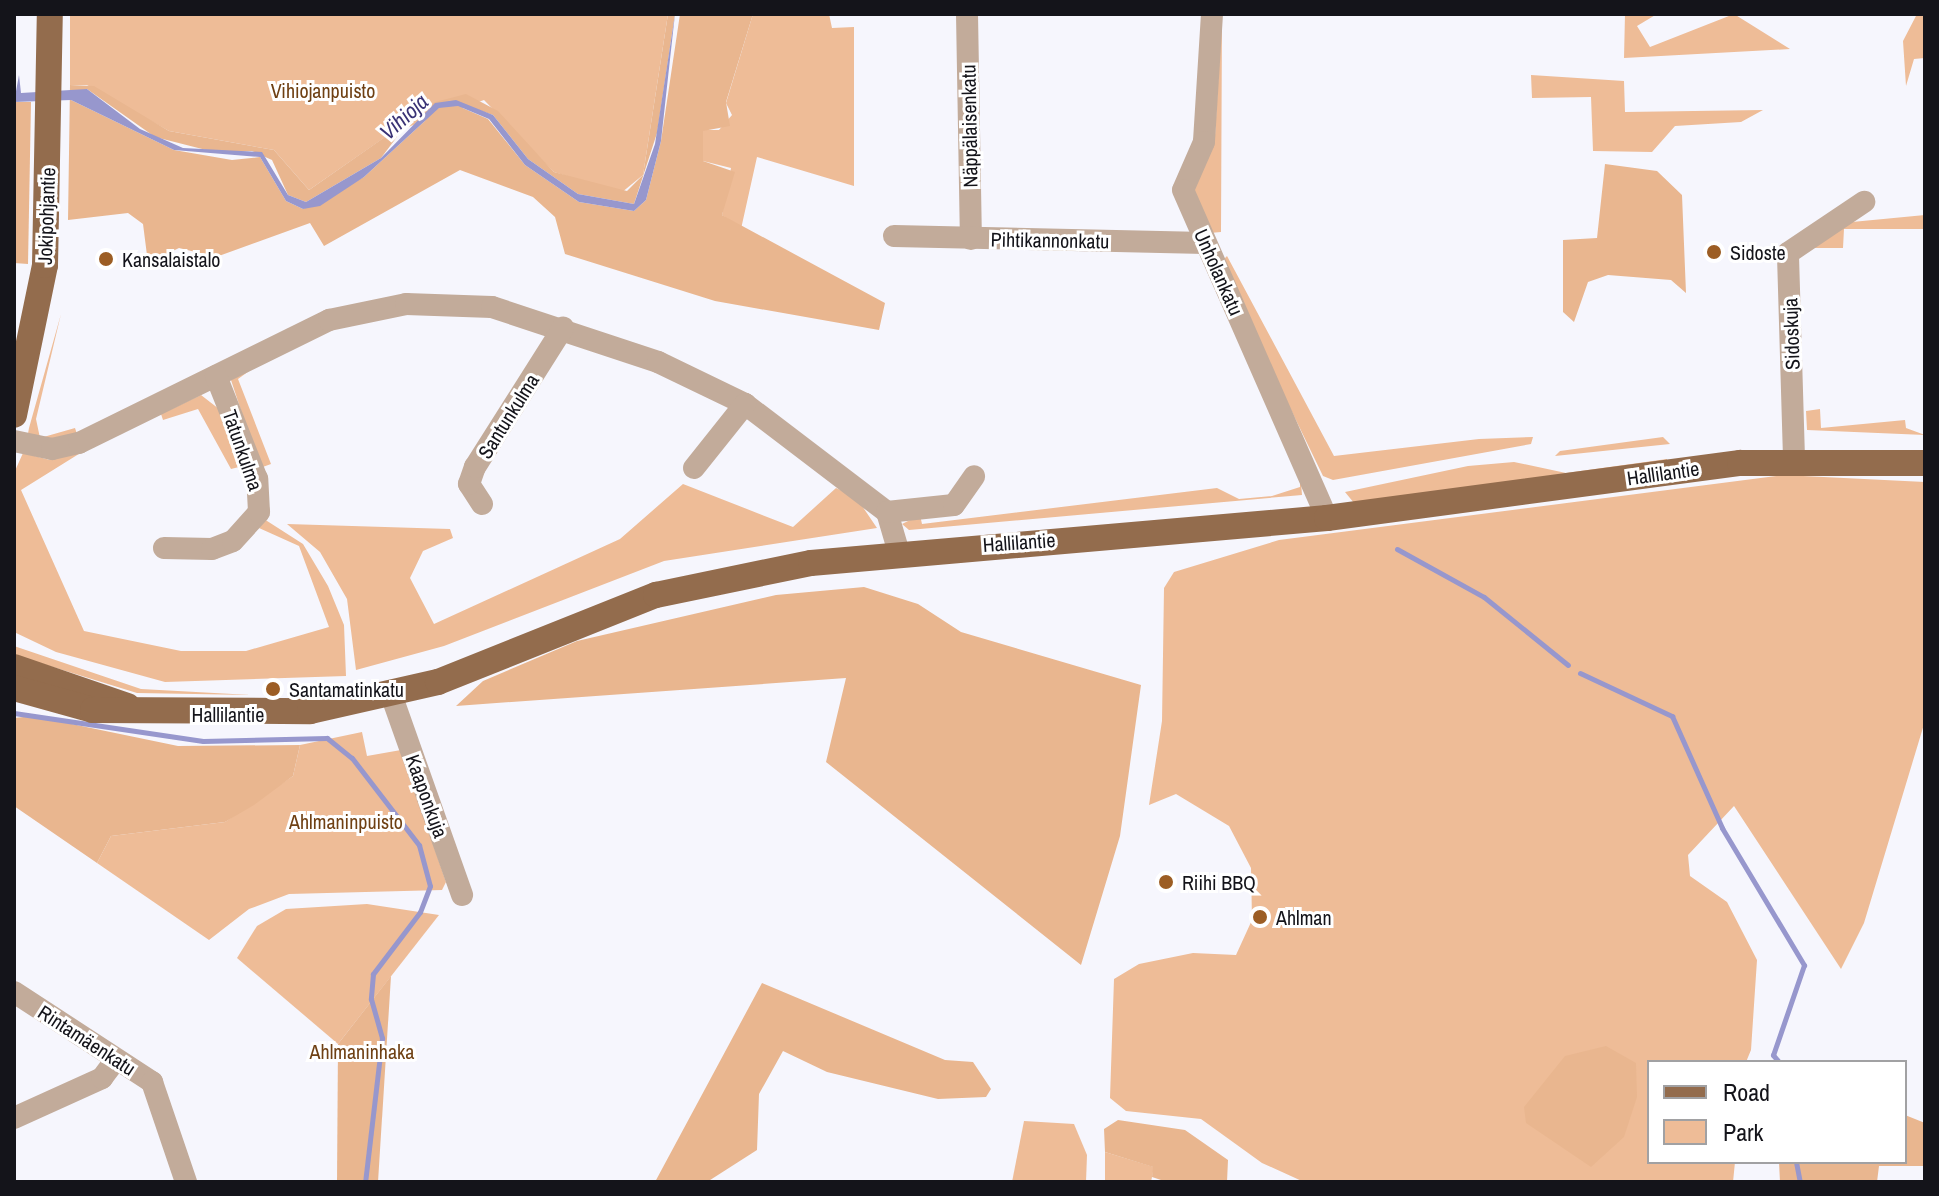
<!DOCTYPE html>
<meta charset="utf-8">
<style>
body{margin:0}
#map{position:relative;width:1939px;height:1196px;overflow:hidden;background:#f6f6fd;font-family:"Archivo Narrow",sans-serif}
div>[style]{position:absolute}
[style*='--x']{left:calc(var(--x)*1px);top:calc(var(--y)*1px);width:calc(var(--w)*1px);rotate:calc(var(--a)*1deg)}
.green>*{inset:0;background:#eebc97}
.forest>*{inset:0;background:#e9b68f}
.water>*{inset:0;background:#9797cd}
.stream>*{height:5px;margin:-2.5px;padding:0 2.5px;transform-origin:2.5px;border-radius:2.5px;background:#9797cd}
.minor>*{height:22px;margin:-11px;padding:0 11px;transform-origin:11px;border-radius:11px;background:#c2ab9a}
.major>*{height:26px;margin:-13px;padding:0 13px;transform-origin:13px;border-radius:13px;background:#936c4d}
.dots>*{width:22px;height:22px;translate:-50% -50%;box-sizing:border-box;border:4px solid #fff;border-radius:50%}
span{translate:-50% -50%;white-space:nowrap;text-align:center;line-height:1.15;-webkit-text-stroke:6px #fff;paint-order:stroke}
.park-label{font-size:20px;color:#6f4013}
.street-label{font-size:20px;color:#14141a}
.poi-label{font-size:20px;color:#14141a}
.left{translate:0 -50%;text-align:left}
.water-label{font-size:22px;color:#3a3375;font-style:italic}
.frame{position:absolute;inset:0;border:16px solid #14141a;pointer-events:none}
.legend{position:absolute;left:1647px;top:1060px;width:260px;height:104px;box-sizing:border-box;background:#fff;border:2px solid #a1a1a3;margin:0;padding:10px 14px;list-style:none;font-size:24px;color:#14141a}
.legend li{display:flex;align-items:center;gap:16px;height:40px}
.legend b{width:40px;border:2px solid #a1a1a3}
</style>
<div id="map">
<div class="green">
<i style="clip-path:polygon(70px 14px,668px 14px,643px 175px,621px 193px,554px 172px,484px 100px,391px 133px,309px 190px,274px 150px,169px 131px,87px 85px,70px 85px)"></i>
<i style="clip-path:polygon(753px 14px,829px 14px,832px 28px,854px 27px,854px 186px,757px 157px,741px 229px,722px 215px,731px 168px,703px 161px,700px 153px,703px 130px,719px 130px,732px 115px,726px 103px)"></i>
<i style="clip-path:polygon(1222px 14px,1221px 232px,1210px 233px,1193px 191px,1215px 135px)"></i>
<i style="clip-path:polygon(1625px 14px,1657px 14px,1637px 26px,1650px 47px,1734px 14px,1790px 49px,1624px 58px)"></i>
<i style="clip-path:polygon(1917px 14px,1925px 14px,1925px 58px,1914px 59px,1906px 86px,1903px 41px)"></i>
<i style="clip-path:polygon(1531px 75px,1624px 81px,1625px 112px,1763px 110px,1741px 122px,1675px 126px,1652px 152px,1593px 151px,1591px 97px,1532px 98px)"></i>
<i style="clip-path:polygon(1925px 215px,1925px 229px,1844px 229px,1843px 248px,1811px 248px,1852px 222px)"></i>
<i style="clip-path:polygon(1227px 256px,1334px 456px,1479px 439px,1533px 437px,1531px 444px,1333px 480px,1323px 476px,1220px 263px)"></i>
<i style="clip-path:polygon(61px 314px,36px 419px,40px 438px,75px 428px,78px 437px,39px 442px,27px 439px,29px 428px)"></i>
<i style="clip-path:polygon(271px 355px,238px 379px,271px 464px,260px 468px,231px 380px)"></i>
<i style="clip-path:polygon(201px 395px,219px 409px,239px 467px,231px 469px,198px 409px,163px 420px,161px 414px)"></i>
<i style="clip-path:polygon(1820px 409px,1821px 428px,1905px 420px,1906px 428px,1925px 435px,1807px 430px,1806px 411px)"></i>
<i style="clip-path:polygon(1663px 437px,1670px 444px,1555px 456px,1560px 451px)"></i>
<i style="clip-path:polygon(82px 452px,21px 490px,84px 631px,181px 651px,246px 651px,329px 627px,299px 546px,259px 528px,264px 519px,303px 544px,328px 586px,344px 625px,346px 676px,165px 682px,56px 652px,14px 632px,14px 473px,23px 453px,50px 460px)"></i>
<i style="clip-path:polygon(1667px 459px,1667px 461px,1354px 503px,1345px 492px,1468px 466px,1514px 462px,1566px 473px)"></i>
<i style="clip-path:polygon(1300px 470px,1302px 495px,909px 530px,902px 524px,920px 515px,922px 524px,1217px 488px,1239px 499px,1272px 496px,1300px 487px)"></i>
<i style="clip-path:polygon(1783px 475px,1925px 482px,1925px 721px,1864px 923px,1841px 969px,1734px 806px,1688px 855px,1690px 876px,1727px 902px,1757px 960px,1751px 1050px,1746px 1062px,1649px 1062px,1649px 1162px,1735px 1162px,1733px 1182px,1304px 1182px,1262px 1163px,1201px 1119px,1126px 1111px,1110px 1098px,1114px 979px,1139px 964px,1193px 953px,1236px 955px,1252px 920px,1251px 868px,1229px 826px,1176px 794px,1149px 805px,1162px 721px,1164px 588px,1174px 572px,1279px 540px)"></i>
<i style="clip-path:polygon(683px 484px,793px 527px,836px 488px,856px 497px,877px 528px,664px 561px,444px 646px,356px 670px,347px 599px,320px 552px,287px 524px,450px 529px,453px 538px,423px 551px,410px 578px,434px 624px,620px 539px)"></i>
<i style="clip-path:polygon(14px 646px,141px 689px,251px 695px,137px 693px,14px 655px)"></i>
<i style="clip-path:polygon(362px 732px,367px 756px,401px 750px,446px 882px,442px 890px,289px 894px,249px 909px,209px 940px,97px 863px,111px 836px,225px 822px,293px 776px,300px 745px)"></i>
<i style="clip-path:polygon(367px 904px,439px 915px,338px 1044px,237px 958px,257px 926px,286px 909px)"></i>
<i style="clip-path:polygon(1024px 1121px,1074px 1124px,1087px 1155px,1086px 1182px,1012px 1182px)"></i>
<i style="clip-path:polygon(1105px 1152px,1154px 1167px,1151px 1182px,1105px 1181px)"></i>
</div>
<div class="forest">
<i style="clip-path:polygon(668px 14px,675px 14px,657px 133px,634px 204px,578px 194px,528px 159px,493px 115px,450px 100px,406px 125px,381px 158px,306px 202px,288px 195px,272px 160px,252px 151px,218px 153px,155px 137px,87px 89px,71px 100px,174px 150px,232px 160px,260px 157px,286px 201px,303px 209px,364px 177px,439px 108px,458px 106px,488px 119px,525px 165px,579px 202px,634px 211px,646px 200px,661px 141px,680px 14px,753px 14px,726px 102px,730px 126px,703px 131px,703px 161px,735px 172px,722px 215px,885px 303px,879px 330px,715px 301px,565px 254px,555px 217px,533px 197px,460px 170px,324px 246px,310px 223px,216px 257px,179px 248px,148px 263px,143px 224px,128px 213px,68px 220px,70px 85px,94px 86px,169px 131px,274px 150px,309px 190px,435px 102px,466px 94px,498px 111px,554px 172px,627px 191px,643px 175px)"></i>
<i style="clip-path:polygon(14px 102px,31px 102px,28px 264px,14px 263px)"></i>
<i style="clip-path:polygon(1605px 164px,1657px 171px,1682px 195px,1686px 293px,1671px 280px,1608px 275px,1588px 282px,1574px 322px,1563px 312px,1563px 240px,1597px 238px)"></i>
<i style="clip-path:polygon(864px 587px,918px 604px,961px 632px,1141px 685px,1120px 836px,1081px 965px,826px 762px,846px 678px,456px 706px,483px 681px,577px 641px,776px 595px)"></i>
<i style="clip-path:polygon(33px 716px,178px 746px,300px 745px,293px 776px,254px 805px,225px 822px,111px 836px,97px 863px,14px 806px,14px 718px)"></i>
<i style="clip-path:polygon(391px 976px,378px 1182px,337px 1182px,338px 1044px)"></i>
<i style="clip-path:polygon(762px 983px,945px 1060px,973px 1062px,991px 1089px,986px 1097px,938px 1099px,827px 1072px,783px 1051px,759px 1094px,757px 1150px,707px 1182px,655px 1182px)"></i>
<i style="clip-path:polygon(1606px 1046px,1636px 1063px,1637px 1097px,1624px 1137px,1591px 1167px,1526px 1123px,1524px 1107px,1565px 1056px)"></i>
<i style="clip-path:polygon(1905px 1115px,1925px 1123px,1925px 1166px,1879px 1166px,1877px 1182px,1780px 1182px,1779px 1162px,1905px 1162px)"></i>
<i style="clip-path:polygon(1118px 1120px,1185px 1130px,1228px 1160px,1227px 1182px,1167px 1182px,1152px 1177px,1153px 1167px,1105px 1152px,1104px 1129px)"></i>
</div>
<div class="water">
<i style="clip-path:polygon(675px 14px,661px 141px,646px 200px,634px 211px,579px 202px,525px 165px,489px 119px,458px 106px,439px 108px,364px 177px,320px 206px,303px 209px,286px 201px,260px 157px,174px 150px,71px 100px,14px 102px,19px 75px,21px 93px,87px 89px,140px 129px,183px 148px,262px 152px,288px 195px,306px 202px,381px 158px,435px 103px,456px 100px,493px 115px,528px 159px,578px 194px,634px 204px,655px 144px)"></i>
</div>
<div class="stream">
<i style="--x:1397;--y:549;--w:99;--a:28.9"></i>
<i style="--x:1484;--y:597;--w:108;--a:39"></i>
<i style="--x:1580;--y:673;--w:102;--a:25.1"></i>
<i style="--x:1672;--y:716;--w:123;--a:65.9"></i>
<i style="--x:1722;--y:828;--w:160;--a:59.1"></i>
<i style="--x:1804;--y:965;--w:95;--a:109"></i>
<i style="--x:1773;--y:1055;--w:9;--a:49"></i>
<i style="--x:14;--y:713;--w:191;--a:8.4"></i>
<i style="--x:203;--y:741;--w:124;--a:-1.4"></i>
<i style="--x:327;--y:738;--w:32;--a:39"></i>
<i style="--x:352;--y:758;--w:110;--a:52.4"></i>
<i style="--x:419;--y:845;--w:42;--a:75"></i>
<i style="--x:430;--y:886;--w:28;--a:111"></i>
<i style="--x:420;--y:912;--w:78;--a:127.2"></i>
<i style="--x:373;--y:974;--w:25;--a:95"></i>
<i style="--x:371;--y:999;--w:41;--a:74.2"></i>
<i style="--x:382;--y:1038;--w:145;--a:96.7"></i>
<i style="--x:1796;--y:1162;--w:20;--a:79"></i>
</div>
<div class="minor">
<i style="--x:967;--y:14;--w:225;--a:89"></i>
<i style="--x:1212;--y:14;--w:128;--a:93.6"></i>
<i style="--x:1204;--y:142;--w:52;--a:113.6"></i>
<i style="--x:1183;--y:190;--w:358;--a:66.3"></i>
<i style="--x:894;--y:236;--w:311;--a:1.3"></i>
<i style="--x:14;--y:441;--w:39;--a:12"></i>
<i style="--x:52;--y:449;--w:28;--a:-13"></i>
<i style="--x:79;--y:443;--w:279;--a:-26.2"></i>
<i style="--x:329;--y:320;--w:79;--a:-11.7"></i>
<i style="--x:406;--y:304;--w:86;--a:2"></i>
<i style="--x:492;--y:307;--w:175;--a:18.3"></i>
<i style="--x:658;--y:362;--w:97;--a:25.8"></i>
<i style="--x:745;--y:404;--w:178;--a:37.3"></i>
<i style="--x:887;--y:512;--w:43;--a:73.7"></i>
<i style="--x:1794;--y:458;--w:205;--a:-91.7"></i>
<i style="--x:1788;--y:253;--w:92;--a:-33.9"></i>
<i style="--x:694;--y:468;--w:82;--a:-51.4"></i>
<i style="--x:482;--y:504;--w:24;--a:-123"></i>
<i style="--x:469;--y:484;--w:18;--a:-71"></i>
<i style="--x:475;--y:467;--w:165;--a:-57.7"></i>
<i style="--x:887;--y:512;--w:67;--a:-6"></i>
<i style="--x:954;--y:505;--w:35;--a:-55"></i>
<i style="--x:164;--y:548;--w:48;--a:1.2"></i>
<i style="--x:212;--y:549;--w:22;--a:-21"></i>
<i style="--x:233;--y:541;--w:39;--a:-48"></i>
<i style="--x:259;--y:512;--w:33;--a:-93"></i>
<i style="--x:257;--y:479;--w:111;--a:-111.7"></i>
<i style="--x:392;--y:697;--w:210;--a:70.5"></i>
<i style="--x:14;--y:992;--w:165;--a:33.1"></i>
<i style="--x:152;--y:1082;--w:106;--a:71.2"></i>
<i style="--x:14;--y:1118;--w:97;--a:-24.4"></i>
<i style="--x:102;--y:1078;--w:21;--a:-53"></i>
</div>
<div class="major">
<i style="--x:14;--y:415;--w:153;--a:-78.3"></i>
<i style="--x:45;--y:265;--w:251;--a:-88.9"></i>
<i style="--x:14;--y:667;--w:120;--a:19"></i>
<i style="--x:14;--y:688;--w:82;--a:15.6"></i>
<i style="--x:93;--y:710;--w:217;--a:0.3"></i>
<i style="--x:310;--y:711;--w:131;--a:-12.8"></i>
<i style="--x:438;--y:682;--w:235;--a:-21.8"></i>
<i style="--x:656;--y:595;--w:158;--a:-11.7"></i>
<i style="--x:811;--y:563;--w:518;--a:-4.98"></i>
<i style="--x:1327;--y:518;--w:417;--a:-7.6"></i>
<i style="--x:1740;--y:463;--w:185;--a:0"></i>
</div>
<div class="dots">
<i style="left:1714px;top:252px;background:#9c5d24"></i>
<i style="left:106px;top:259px;background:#9c5d24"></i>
<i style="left:273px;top:689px;background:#9c5d24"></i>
<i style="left:1166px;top:882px;background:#9c5d24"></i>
<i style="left:1260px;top:917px;background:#9c5d24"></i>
</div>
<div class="park-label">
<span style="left:323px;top:90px">Vihiojanpuisto</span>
<span style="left:346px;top:821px">Ahlmaninpuisto</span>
<span style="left:362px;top:1051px">Ahlmaninhaka</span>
</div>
<div class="street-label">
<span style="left:969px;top:126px;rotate:-91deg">Näppälaisenkatu</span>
<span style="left:46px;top:216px;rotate:-88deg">Jokipohjantie</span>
<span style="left:1050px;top:240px;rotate:1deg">Pihtikannonkatu</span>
<span style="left:1219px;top:272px;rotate:66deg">Unholankatu</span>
<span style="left:1791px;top:334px;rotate:-92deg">Sidoskuja</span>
<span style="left:508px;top:416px;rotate:-58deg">Santunkulma</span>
<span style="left:243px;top:450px;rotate:71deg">Tatunkulma</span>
<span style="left:1663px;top:473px;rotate:-8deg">Hallilantie</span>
<span style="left:1019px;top:542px;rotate:-4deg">Hallilantie</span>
<span style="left:228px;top:714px">Hallilantie</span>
<span style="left:427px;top:796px;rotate:70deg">Kaaponkuja</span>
<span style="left:87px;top:1040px;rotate:33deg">Rintamäenkatu</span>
</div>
<div class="poi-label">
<span class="left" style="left:1730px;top:252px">Sidoste</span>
<span class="left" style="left:122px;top:259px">Kansalaistalo</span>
<span class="left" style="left:289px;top:689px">Santamatinkatu</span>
<span class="left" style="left:1182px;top:882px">Riihi BBQ</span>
<span class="left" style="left:1276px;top:917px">Ahlman</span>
</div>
<div class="water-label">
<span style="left:404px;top:117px;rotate:-42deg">Vihioja</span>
</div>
<div class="frame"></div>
<ul class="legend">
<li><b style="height:10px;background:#936c4d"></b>Road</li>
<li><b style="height:22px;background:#eebc97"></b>Park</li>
</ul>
</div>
